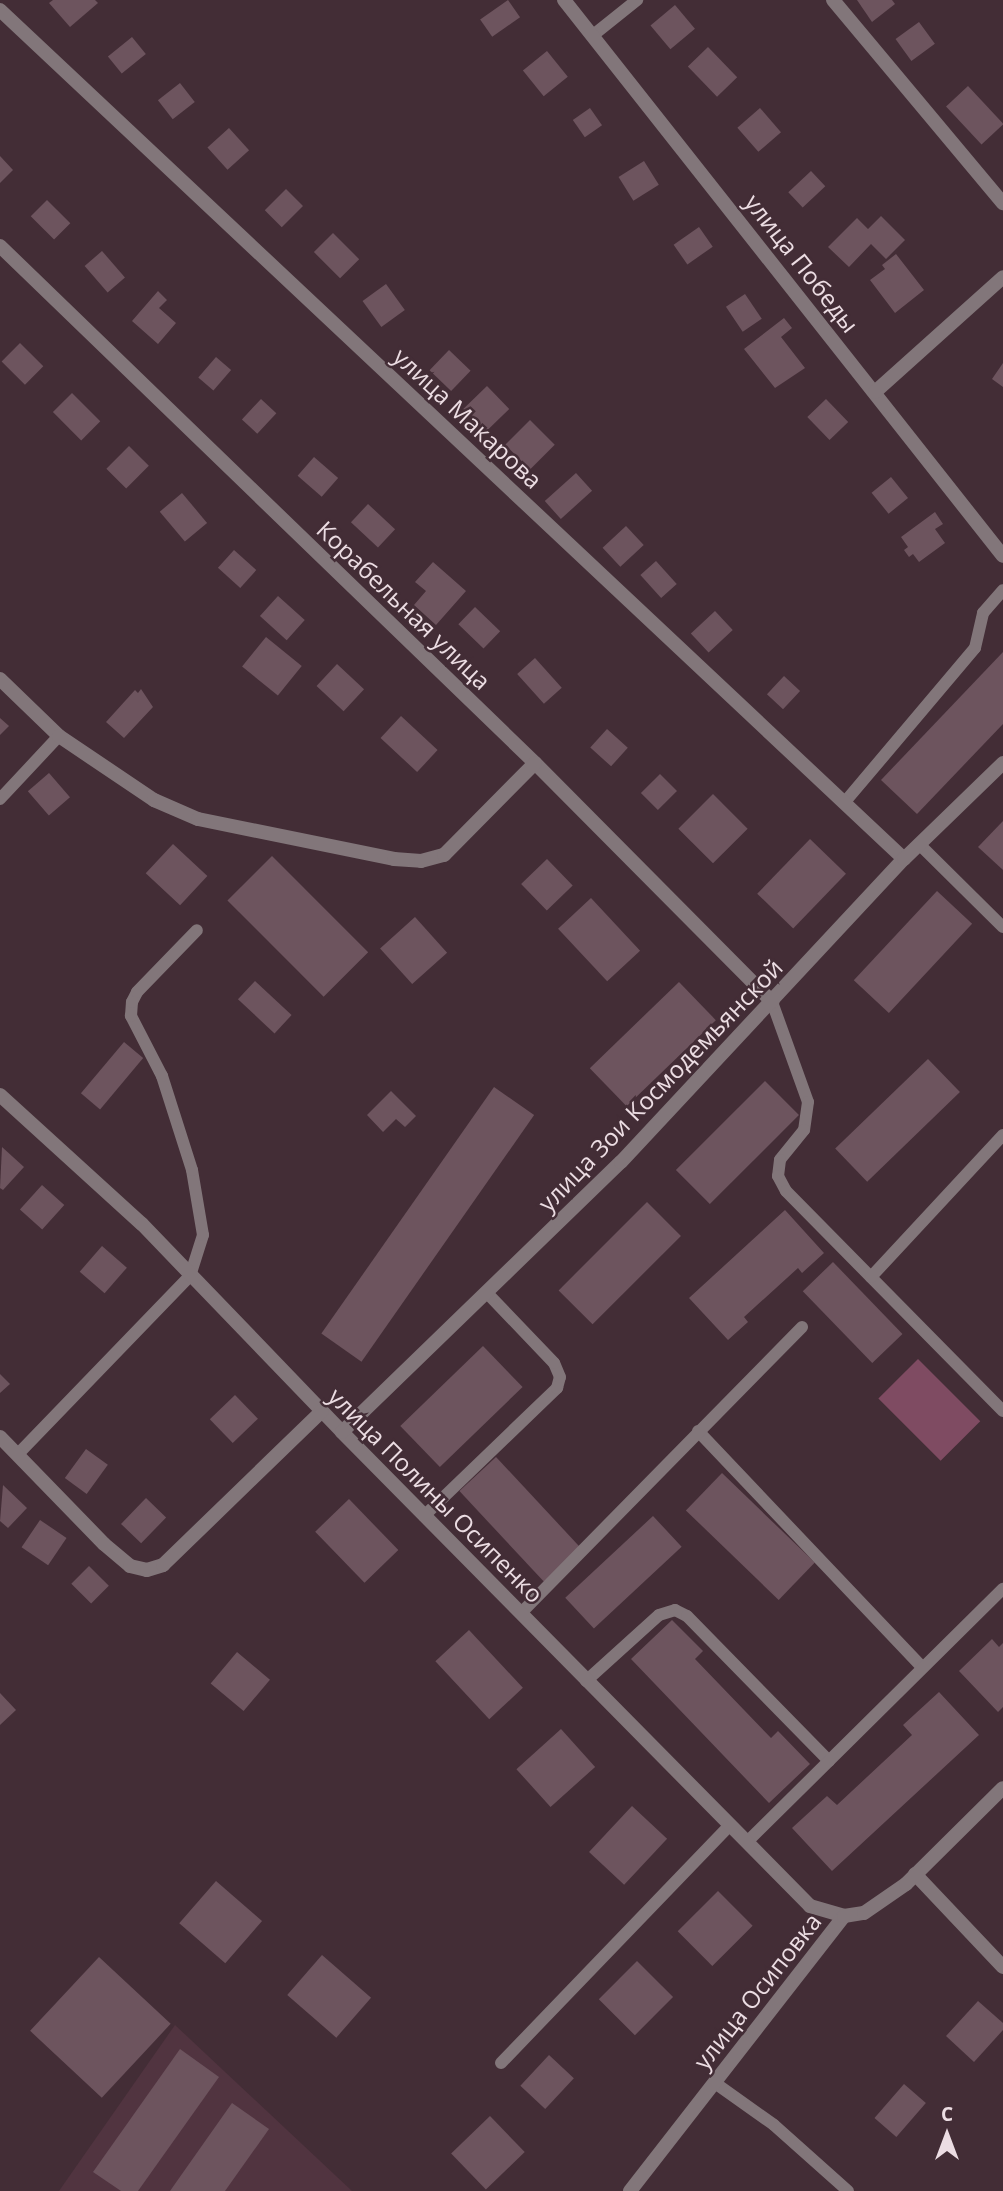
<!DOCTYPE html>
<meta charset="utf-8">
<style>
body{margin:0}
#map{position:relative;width:1003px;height:2191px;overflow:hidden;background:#432d36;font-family:"Open Sans",sans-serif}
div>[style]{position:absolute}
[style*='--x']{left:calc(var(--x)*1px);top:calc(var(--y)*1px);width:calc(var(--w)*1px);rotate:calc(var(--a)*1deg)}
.built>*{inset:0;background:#513440}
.green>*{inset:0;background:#7f4b62;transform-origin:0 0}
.building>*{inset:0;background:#6d545e;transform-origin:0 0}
.service>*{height:12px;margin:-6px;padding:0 6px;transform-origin:6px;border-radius:6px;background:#82767a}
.minor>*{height:14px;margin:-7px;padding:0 7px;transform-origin:7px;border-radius:7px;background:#82767a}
span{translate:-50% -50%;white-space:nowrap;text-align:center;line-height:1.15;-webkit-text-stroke:5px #432d36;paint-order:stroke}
.street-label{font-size:24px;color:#ecdde3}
.north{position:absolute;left:912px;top:2100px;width:70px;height:70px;-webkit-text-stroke:5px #432d36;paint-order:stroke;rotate:0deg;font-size:19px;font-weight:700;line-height:28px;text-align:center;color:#ecdde3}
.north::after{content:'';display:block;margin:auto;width:24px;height:32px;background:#ecdde3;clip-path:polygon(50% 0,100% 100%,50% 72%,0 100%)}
</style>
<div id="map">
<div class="built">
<i style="clip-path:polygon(175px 2025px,352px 2191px,59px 2191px)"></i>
</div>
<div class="green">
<i style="left:918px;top:1359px;width:88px;height:56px;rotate:45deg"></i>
</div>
<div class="building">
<i style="clip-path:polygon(53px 0,95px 0,98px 3px,70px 27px,49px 3px)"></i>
<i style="left:508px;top:0;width:21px;height:34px;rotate:55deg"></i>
<i style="clip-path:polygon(857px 0,892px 0,895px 4px,872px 22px)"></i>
<i style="left:675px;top:5px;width:31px;height:32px;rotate:50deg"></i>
<i style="left:919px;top:22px;width:27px;height:29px;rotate:54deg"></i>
<i style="left:132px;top:37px;width:22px;height:31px;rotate:51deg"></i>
<i style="left:708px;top:47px;width:42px;height:28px;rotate:46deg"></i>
<i style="left:547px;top:51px;width:33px;height:31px;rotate:51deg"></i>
<i style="left:180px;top:83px;width:24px;height:28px;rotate:52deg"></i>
<i style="left:968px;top:86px;width:52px;height:30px;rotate:47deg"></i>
<i style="left:590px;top:108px;width:21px;height:21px;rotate:55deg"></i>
<i style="left:760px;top:108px;width:32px;height:30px;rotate:49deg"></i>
<i style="left:229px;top:128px;width:30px;height:29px;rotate:48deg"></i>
<i style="clip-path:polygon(0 156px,13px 170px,0 183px)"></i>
<i style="left:644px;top:161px;width:28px;height:30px;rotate:58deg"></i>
<i style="left:811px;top:171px;width:21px;height:31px;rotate:47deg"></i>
<i style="left:286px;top:189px;width:24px;height:30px;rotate:45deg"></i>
<i style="left:47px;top:200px;width:33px;height:23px;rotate:45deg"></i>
<i style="clip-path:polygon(881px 216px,905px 240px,886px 259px,871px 244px,849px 267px,828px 247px,857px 218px,868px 229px)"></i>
<i style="left:699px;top:227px;width:24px;height:31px;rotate:55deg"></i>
<i style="left:333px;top:233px;width:37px;height:27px;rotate:45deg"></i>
<i style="left:102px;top:251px;width:35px;height:23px;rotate:49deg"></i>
<i style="clip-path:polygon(896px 254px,924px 290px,895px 313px,870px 280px,885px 269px,882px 265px)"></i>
<i style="left:386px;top:284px;width:32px;height:29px;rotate:54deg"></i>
<i style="clip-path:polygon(158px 291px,167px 300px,159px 308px,176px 323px,158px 344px,132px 321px)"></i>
<i style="left:745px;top:294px;width:30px;height:23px;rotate:56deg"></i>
<i style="clip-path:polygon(784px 318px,792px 328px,781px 337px,805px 368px,775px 388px,744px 349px)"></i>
<i style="left:20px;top:343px;width:33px;height:26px;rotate:45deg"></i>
<i style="left:449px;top:350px;width:30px;height:28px;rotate:44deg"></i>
<i style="left:216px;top:357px;width:20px;height:27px;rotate:41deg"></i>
<i style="clip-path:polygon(1003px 363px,1003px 387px,992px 379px)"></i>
<i style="left:487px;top:386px;width:32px;height:33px;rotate:46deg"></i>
<i style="left:72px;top:393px;width:40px;height:27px;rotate:45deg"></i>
<i style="left:261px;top:399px;width:21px;height:28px;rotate:43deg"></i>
<i style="left:826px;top:399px;width:32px;height:26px;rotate:46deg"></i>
<i style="left:530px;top:420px;width:35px;height:35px;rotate:45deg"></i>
<i style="left:129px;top:446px;width:28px;height:32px;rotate:45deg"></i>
<i style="left:314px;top:457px;width:32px;height:25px;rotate:41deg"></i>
<i style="left:576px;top:473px;width:24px;height:42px;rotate:48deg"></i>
<i style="left:891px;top:477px;width:27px;height:25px;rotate:51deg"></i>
<i style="left:182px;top:493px;width:39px;height:29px;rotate:50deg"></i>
<i style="left:368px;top:504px;width:37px;height:25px;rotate:43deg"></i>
<i style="clip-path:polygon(935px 512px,943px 524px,935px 529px,945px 543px,919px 562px,913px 554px,909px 557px,904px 550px,908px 547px,901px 537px)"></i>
<i style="left:626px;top:526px;width:26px;height:32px;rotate:47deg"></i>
<i style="left:234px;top:550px;width:30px;height:24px;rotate:42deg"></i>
<i style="left:656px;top:561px;width:31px;height:21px;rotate:48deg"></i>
<i style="clip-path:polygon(433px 562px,466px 591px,436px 625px,414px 605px,426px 591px,415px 582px)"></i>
<i style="left:278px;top:596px;width:36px;height:27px;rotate:42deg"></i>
<i style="left:475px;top:607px;width:35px;height:24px;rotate:44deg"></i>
<i style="left:715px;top:611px;width:26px;height:33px;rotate:47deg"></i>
<i style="left:266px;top:637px;width:46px;height:38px;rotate:39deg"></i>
<i style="clip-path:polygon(1003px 652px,1003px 724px,917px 814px,881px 780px)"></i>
<i style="left:535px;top:658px;width:40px;height:24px;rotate:48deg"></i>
<i style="left:337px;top:664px;width:37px;height:30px;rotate:43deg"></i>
<i style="left:784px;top:676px;width:22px;height:25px;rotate:43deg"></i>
<i style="clip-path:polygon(141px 689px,153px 707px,124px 738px,106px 722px,135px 690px,138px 693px)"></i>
<i style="left:401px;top:716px;width:50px;height:30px;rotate:43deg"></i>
<i style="clip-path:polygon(0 718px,9px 726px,0 735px)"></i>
<i style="left:607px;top:729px;width:28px;height:25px;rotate:42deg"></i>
<i style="left:49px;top:773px;width:32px;height:28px;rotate:49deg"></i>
<i style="left:660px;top:774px;width:24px;height:27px;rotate:45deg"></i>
<i style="left:713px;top:794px;width:49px;height:49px;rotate:45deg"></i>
<i style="clip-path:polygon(1003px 821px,1003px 870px,978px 847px)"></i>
<i style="left:810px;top:839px;width:50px;height:76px;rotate:44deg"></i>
<i style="left:173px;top:844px;width:47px;height:40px;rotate:43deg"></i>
<i style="left:272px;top:856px;width:136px;height:63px;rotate:45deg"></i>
<i style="left:547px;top:859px;width:37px;height:36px;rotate:46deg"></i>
<i style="left:937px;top:891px;width:48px;height:122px;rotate:43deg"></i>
<i style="left:591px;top:898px;width:72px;height:45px;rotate:47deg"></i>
<i style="left:415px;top:917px;width:48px;height:47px;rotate:48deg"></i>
<i style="left:255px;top:981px;width:50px;height:25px;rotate:43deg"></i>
<i style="left:679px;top:982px;width:53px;height:124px;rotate:46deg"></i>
<i style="left:124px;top:1042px;width:25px;height:67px;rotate:40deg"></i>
<i style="left:928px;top:1059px;width:46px;height:129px;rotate:46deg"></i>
<i style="left:765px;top:1081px;width:48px;height:126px;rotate:45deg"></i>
<i style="left:494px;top:1087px;width:49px;height:301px;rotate:35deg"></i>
<i style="clip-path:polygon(391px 1091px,416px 1116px,405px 1127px,396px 1119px,383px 1132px,367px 1115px)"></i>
<i style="clip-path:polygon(2px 1147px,24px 1167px,3px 1190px,0 1188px)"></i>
<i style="left:42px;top:1185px;width:30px;height:33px;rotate:42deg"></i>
<i style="left:647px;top:1202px;width:48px;height:125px;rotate:45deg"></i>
<i style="clip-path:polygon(785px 1210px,824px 1253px,802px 1273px,798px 1268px,744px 1317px,748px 1322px,728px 1340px,689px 1298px)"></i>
<i style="left:102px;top:1246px;width:33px;height:34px;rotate:41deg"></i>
<i style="left:833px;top:1262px;width:100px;height:42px;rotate:46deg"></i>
<i style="left:483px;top:1346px;width:57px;height:115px;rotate:46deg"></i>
<i style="clip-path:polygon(0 1374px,10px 1384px,0 1393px)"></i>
<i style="left:235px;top:1395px;width:33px;height:35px;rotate:46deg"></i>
<i style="left:86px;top:1449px;width:27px;height:36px;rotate:36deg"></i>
<i style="left:496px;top:1457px;width:124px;height:50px;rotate:47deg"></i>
<i style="left:722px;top:1473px;width:129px;height:52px;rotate:44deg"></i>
<i style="clip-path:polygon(3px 1485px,27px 1508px,8px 1528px,0 1521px)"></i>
<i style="left:146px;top:1498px;width:28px;height:36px;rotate:44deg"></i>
<i style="left:349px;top:1499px;width:71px;height:47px;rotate:46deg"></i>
<i style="left:653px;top:1516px;width:42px;height:120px;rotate:47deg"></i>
<i style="left:40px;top:1520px;width:32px;height:33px;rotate:34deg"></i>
<i style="left:89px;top:1566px;width:28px;height:25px;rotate:45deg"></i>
<i style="clip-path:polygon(672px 1620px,703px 1651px,695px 1659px,771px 1738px,778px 1731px,810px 1764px,769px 1803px,631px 1659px)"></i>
<i style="left:469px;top:1630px;width:79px;height:46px;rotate:47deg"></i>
<i style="clip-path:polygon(992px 1639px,999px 1647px,1003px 1643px,1003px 1707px,998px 1712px,959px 1671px)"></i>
<i style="left:237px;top:1652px;width:43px;height:41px;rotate:40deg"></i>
<i style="clip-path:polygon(939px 1692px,979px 1735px,832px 1871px,792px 1828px,827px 1796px,837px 1805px,912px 1735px,903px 1725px)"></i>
<i style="clip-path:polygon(0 1693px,16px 1710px,0 1725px)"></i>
<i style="left:561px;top:1729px;width:51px;height:60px;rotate:48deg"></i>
<i style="left:632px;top:1806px;width:48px;height:63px;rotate:43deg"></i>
<i style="left:216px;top:1881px;width:61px;height:56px;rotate:41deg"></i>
<i style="left:718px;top:1891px;width:49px;height:57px;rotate:45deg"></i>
<i style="left:322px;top:1955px;width:65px;height:53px;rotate:41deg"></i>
<i style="left:99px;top:1957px;width:98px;height:101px;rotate:43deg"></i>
<i style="left:637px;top:1961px;width:51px;height:54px;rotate:45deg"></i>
<i style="clip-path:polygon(978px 2001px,1003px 2023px,1003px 2030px,974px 2062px,946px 2036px)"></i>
<i style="clip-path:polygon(180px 2049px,219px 2077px,138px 2191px,121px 2191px,93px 2172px)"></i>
<i style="left:549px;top:2055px;width:34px;height:42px;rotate:43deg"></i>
<i style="left:904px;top:2084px;width:29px;height:45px;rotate:41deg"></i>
<i style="clip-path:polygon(232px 2103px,269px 2129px,225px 2191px,170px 2191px)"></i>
<i style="left:490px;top:2116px;width:50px;height:54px;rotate:46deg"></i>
</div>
<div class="service">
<i style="--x:592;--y:36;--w:58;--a:-38.7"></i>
<i style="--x:0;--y:799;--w:86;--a:-46.9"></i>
<i style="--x:844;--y:803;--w:203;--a:-49.8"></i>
<i style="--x:975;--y:648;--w:36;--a:-77"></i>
<i style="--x:983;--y:613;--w:30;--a:-49"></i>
<i style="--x:919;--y:844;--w:118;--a:44.7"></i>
<i style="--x:772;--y:1002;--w:106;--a:70.2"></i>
<i style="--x:808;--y:1102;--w:28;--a:98"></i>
<i style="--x:804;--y:1130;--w:38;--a:129"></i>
<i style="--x:780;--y:1160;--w:16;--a:97"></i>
<i style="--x:778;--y:1176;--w:17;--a:62"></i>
<i style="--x:786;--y:1191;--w:309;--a:45.4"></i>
<i style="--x:871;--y:1277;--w:194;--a:-47.1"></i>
<i style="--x:698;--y:1431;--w:325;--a:46.5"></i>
<i style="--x:19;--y:1453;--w:246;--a:-46"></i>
<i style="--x:190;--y:1276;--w:43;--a:-72.4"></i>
<i style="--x:203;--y:1235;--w:66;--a:-99.6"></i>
<i style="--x:192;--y:1170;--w:99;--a:-107.7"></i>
<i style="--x:162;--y:1076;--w:68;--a:-117.3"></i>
<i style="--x:131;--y:1016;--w:14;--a:-86"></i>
<i style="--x:132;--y:1002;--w:11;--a:-63"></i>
<i style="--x:137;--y:992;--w:86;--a:-45.9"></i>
<i style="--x:424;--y:1516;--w:185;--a:-43.9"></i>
<i style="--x:557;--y:1388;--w:11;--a:-75"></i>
<i style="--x:560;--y:1377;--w:15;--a:-113"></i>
<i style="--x:554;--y:1363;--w:95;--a:-133.7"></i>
<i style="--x:521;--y:1613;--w:401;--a:-45.5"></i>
<i style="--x:586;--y:1681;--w:98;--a:-42.1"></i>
<i style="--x:659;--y:1615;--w:17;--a:-17"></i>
<i style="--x:675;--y:1610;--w:13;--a:27"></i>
<i style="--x:687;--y:1616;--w:203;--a:45.6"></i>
<i style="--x:747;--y:1842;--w:360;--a:-44.7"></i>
<i style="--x:501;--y:2063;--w:330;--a:-46.1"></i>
<i style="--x:715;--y:2083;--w:72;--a:35.4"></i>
<i style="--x:774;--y:2125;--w:99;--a:41.7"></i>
</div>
<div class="minor">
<i style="--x:564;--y:0;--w:708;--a:51.71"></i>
<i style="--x:833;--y:0;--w:265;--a:50.1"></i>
<i style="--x:0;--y:10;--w:1240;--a:43.2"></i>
<i style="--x:0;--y:246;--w:744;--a:44.02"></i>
<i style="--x:535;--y:763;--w:337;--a:45.2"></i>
<i style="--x:875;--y:392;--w:172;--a:-41.9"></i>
<i style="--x:0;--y:679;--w:82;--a:44"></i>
<i style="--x:59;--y:736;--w:115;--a:34"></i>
<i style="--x:154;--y:800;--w:48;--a:23.4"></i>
<i style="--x:198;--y:819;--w:200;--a:11.5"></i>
<i style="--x:394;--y:859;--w:27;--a:4"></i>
<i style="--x:421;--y:861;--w:24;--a:-15"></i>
<i style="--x:444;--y:855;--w:129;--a:-45.3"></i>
<i style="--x:0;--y:1095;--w:192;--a:42.3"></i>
<i style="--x:142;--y:1224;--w:289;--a:46.1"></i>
<i style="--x:342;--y:1432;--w:666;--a:45.36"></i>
<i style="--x:810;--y:1906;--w:35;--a:16"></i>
<i style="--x:342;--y:1432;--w:388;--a:-44.1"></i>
<i style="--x:621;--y:1162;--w:415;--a:-47"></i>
<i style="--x:904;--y:859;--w:138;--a:-44.1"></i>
<i style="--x:0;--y:1437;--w:149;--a:45.8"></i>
<i style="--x:104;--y:1544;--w:34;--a:40"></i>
<i style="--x:130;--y:1566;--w:17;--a:13"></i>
<i style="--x:147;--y:1570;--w:17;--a:-17"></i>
<i style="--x:163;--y:1565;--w:221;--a:-44.1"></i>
<i style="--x:915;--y:1874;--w:128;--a:46.6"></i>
<i style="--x:630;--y:2191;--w:348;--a:-52.1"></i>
<i style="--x:844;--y:1916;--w:20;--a:-9"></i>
<i style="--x:864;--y:1913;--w:51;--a:-34.6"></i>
<i style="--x:906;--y:1884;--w:136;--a:-44.7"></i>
</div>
<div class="street-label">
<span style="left:802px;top:263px;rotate:52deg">улица Победы</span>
<span style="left:468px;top:418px;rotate:43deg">улица Макарова</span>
<span style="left:404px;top:605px;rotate:44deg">Корабельная улица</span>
<span style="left:660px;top:1085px;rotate:-46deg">улица Зои Космодемьянской</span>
<span style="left:436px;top:1495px;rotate:45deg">улица Полины Осипенко</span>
<span style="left:757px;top:1991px;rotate:-52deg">улица Осиповка</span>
</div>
<div class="north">С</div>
</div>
